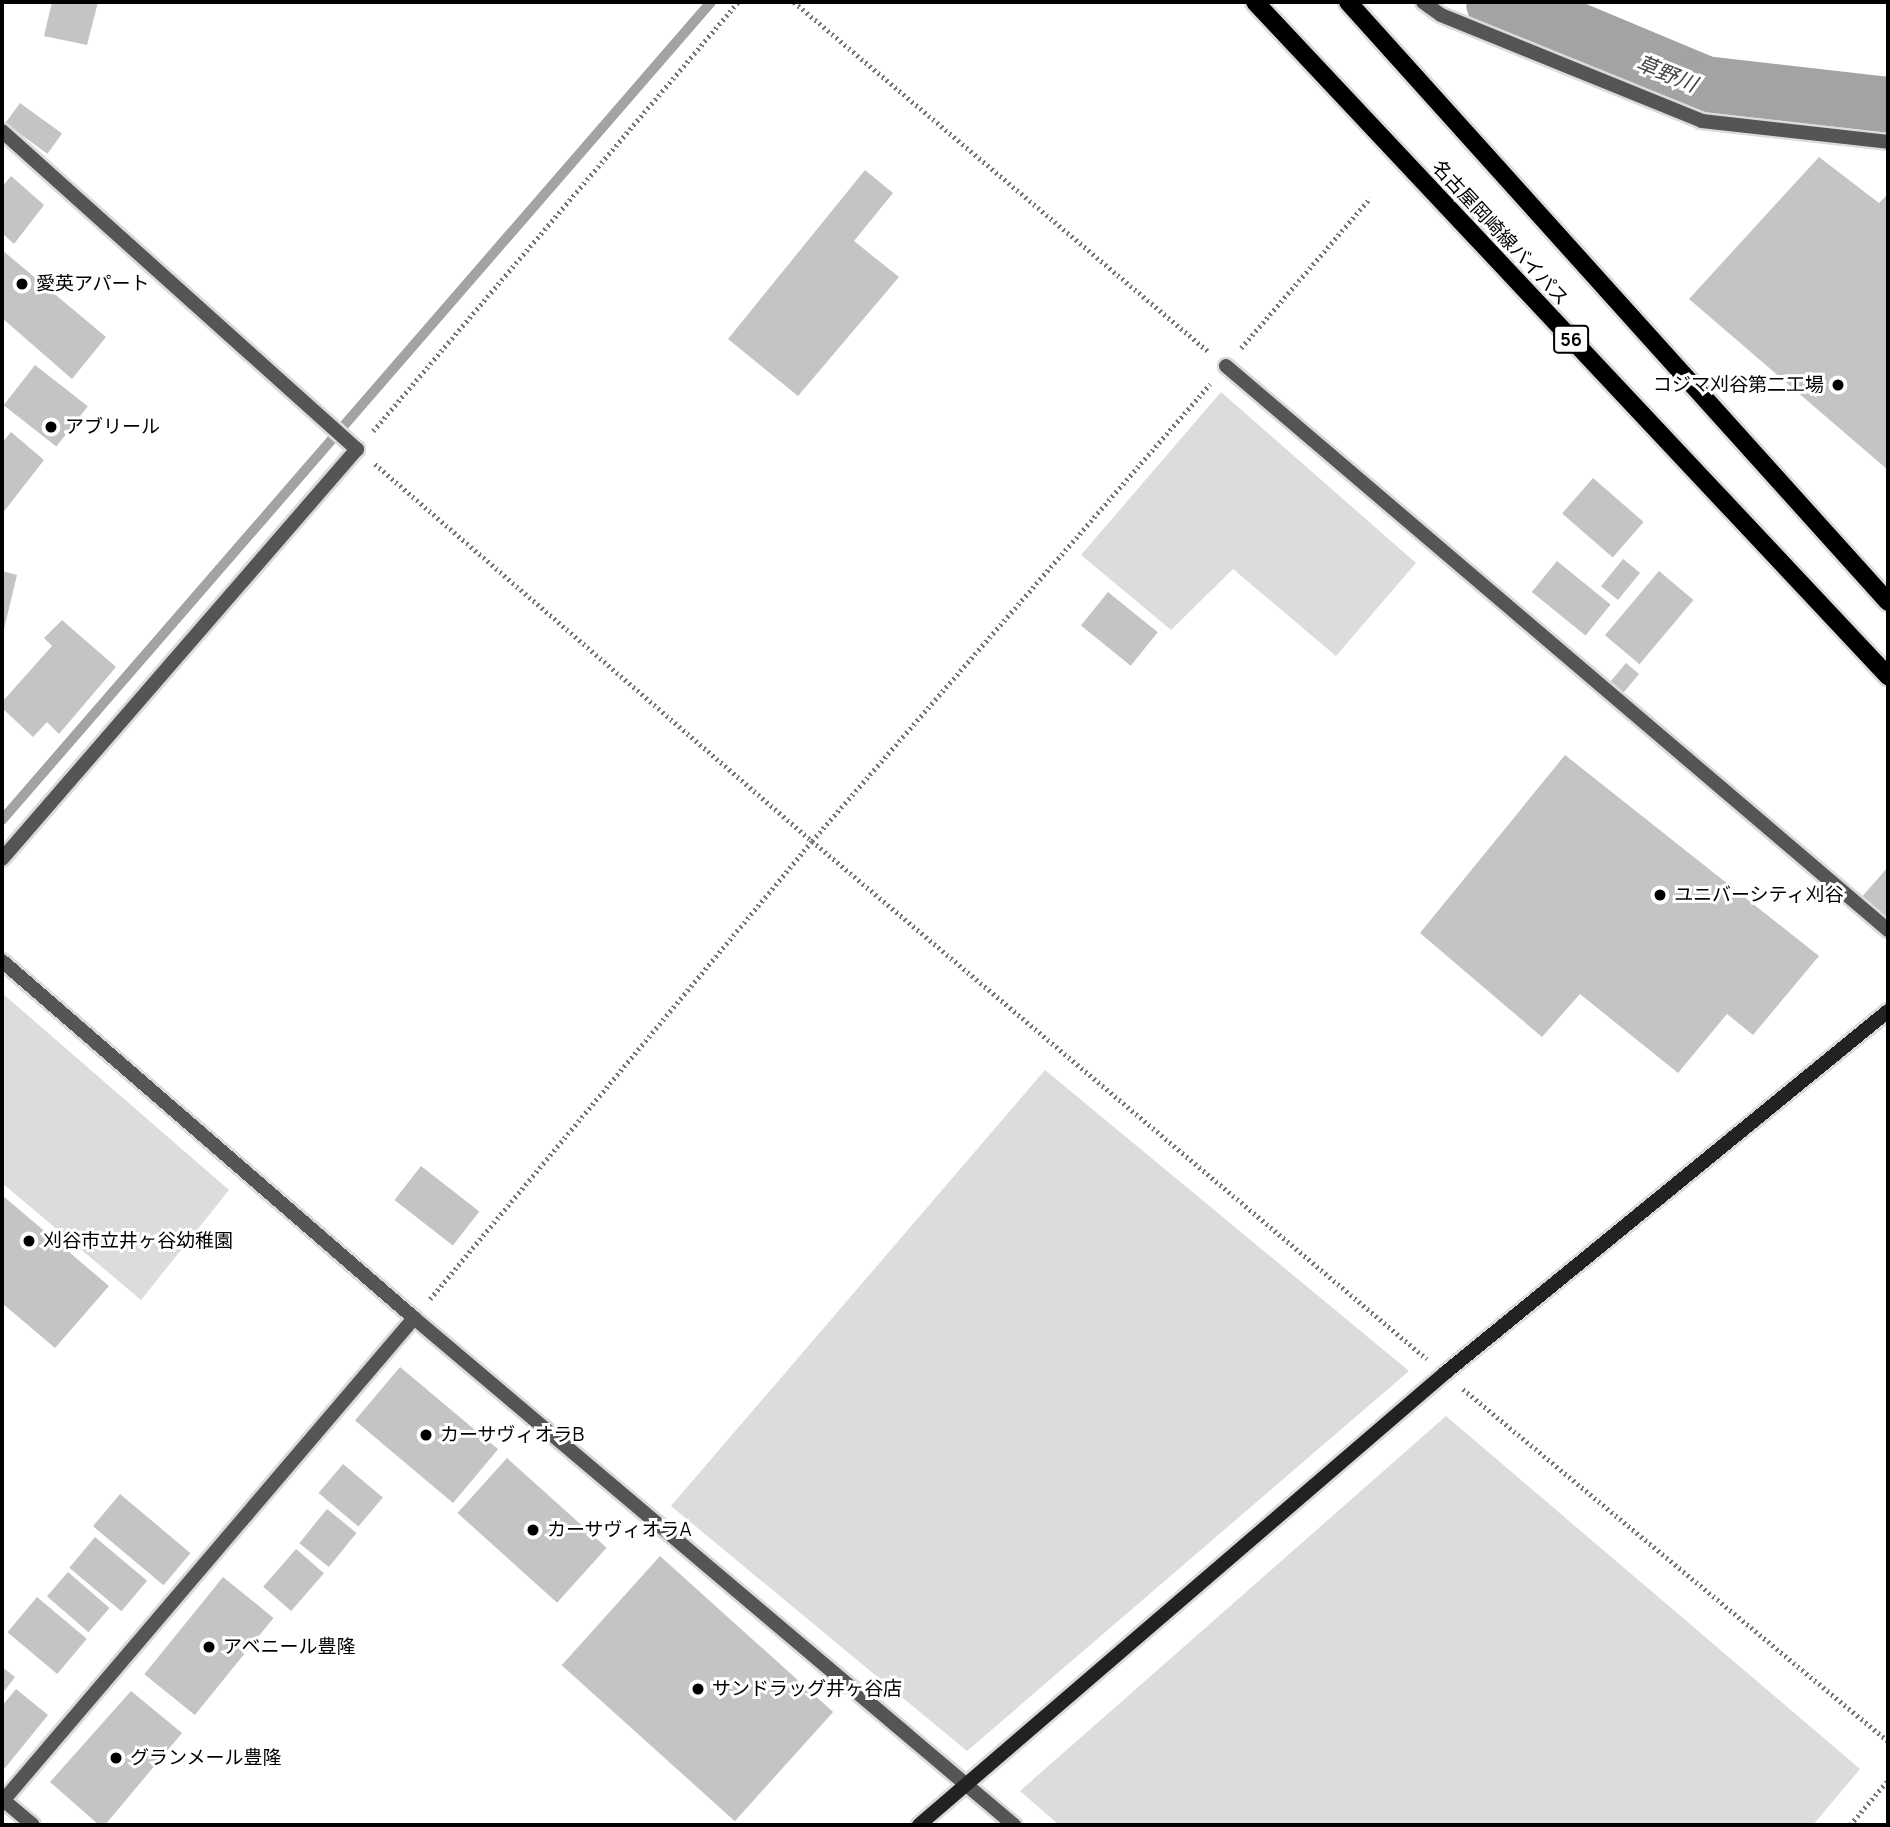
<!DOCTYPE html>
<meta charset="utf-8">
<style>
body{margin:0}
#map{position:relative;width:1890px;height:1827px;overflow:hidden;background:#fff;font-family:Manrope,"Noto Sans JP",sans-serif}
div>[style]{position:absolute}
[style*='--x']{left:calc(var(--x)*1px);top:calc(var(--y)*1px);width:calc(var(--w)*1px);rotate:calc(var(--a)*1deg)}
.green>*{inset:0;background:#dcdcdc}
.stream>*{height:10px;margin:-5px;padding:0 5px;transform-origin:5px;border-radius:5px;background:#a3a3a3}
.river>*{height:65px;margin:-32.5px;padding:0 32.5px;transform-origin:32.5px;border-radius:32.5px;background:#a3a3a3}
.building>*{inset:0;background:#c4c4c4;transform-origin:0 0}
.path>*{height:4.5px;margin-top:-2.25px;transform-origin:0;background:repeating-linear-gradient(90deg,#777 0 2px,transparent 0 5.5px)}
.roads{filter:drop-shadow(2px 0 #dbdbdb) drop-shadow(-2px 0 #dbdbdb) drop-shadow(0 2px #dbdbdb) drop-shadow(0 -2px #dbdbdb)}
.street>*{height:14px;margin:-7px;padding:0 7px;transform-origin:7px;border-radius:7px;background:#555}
.secondary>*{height:14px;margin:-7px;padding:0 7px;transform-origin:7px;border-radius:7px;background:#222}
.primary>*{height:18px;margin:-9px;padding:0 9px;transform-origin:9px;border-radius:9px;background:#000}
.dots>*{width:19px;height:19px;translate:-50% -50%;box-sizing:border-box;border:4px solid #fff;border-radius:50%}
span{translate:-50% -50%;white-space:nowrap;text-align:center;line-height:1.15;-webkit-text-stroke:6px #fff;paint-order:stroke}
.shield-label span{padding:2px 5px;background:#fff;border:2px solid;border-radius:5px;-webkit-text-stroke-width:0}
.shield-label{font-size:18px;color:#000;font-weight:700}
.street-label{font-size:19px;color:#000}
.poi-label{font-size:19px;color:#000}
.left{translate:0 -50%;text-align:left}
.right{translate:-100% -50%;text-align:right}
.water-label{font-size:21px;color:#444;font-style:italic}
.frame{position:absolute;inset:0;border:4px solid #000;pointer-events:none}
</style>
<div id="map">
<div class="green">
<i style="clip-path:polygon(1221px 392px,1416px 563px,1336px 656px,1233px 569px,1171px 630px,1081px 555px)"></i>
<i style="clip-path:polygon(2px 993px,229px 1190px,141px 1300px,2px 1183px)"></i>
<i style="clip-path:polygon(1045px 1070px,1409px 1371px,967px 1751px,671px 1506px)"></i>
<i style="clip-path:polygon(1446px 1416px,1860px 1769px,1813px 1825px,1059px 1825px,1020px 1791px)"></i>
</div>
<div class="stream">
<i style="--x:2;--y:820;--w:1082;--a:-49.08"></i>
</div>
<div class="river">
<i style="--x:1498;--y:2;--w:223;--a:22.7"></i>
<i style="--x:1704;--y:88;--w:185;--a:6.5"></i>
</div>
<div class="building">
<i style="clip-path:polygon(52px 2px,98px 2px,87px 45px,44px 36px)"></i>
<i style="left:20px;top:103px;width:52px;height:25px;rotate:36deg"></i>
<i style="clip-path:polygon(1819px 157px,1879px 203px,1888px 194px,1888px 470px,1689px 299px)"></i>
<i style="clip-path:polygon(865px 170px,893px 193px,854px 241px,899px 277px,798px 396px,728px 339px)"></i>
<i style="clip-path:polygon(11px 176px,44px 205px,14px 244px,2px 233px,2px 187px)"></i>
<i style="clip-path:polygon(2px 250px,106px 337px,72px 379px,2px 318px)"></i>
<i style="left:35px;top:365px;width:67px;height:51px;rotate:38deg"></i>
<i style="clip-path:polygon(11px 432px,44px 460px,2px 514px,2px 443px)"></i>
<i style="left:1593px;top:478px;width:67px;height:47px;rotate:41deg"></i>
<i style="left:1623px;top:559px;width:22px;height:35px;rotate:39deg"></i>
<i style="left:1557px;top:561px;width:69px;height:40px;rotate:39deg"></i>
<i style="clip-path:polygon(2px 571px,17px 575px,4px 629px,2px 629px)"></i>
<i style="left:1659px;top:571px;width:45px;height:84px;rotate:40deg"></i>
<i style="left:1108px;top:592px;width:64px;height:43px;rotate:39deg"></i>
<i style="clip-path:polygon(62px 620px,116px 667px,59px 734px,47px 722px,33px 737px,2px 708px,2px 702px,52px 646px,44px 638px)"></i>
<i style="left:1626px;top:663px;width:17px;height:30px;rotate:40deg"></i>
<i style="clip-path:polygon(1565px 755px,1819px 956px,1753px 1035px,1727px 1014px,1678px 1073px,1580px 994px,1542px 1037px,1420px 933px)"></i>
<i style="clip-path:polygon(1888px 867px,1888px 924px,1860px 899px)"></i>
<i style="left:421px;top:1166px;width:74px;height:43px;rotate:38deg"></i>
<i style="clip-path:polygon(2px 1195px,109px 1286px,55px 1348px,2px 1303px)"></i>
<i style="left:400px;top:1367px;width:128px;height:70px;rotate:40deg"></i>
<i style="left:507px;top:1458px;width:134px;height:74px;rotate:42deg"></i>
<i style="left:343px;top:1464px;width:52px;height:38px;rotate:40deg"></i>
<i style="left:120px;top:1494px;width:92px;height:42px;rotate:40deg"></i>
<i style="left:327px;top:1509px;width:38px;height:44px;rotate:39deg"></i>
<i style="left:95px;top:1537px;width:68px;height:40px;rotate:40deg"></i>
<i style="left:296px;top:1549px;width:37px;height:50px;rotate:41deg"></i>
<i style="left:660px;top:1556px;width:233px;height:147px;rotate:42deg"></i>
<i style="left:68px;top:1572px;width:55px;height:32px;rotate:41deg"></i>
<i style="left:223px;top:1577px;width:65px;height:125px;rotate:39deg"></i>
<i style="left:37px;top:1597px;width:65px;height:46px;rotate:40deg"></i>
<i style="clip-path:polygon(2px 1667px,15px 1677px,2px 1694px)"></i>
<i style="clip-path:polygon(16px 1689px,48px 1715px,5px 1768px,2px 1765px,2px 1706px)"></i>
<i style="clip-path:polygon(131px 1691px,182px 1733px,105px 1825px,99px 1825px,50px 1782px)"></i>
</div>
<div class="path">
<i style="--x:794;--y:2;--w:543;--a:40.14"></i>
<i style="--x:1241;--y:348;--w:198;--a:-49.3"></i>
<i style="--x:373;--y:431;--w:563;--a:-49.61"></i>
<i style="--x:375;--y:464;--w:577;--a:40.78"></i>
<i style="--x:812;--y:841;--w:804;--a:40.11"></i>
<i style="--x:430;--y:1299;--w:596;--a:-50.17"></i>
<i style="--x:812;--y:841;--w:606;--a:-48.95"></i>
<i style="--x:1463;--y:1389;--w:552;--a:39.63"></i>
<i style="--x:1850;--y:1825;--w:59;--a:-49.8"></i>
</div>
<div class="roads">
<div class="street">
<i style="--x:1423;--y:2;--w:22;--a:36"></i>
<i style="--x:1441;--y:15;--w:282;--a:22.1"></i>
<i style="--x:1702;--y:121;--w:187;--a:6.4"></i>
<i style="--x:2;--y:131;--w:477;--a:41.9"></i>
<i style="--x:357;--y:449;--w:542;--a:130.89"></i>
<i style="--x:1226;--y:366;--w:870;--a:40.43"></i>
<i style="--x:2;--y:961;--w:545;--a:40.91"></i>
<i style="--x:414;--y:1318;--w:786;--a:40.2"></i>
<i style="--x:2;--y:1799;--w:40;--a:40"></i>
<i style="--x:2;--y:1802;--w:636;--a:-49.59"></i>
</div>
<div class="secondary">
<i style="--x:919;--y:1825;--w:694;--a:-40.67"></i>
<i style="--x:1445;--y:1373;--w:572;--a:-39.25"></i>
</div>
<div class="primary">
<i style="--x:1255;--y:2;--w:925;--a:46.8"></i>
<i style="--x:1348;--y:2;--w:807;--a:48.01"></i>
</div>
</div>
<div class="dots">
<i style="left:22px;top:284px;background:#000"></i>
<i style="left:1838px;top:385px;background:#000"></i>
<i style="left:51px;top:427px;background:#000"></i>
<i style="left:1660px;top:895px;background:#000"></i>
<i style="left:29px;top:1241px;background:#000"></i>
<i style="left:426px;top:1435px;background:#000"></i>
<i style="left:533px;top:1530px;background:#000"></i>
<i style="left:209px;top:1647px;background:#000"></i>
<i style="left:698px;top:1689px;background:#000"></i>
<i style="left:116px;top:1758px;background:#000"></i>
</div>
<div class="shield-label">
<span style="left:1571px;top:339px">56</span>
</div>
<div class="street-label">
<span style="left:1500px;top:233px;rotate:47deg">名古屋岡崎線バイパス</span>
</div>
<div class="poi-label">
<span class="left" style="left:36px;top:284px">愛英アパート</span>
<span class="right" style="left:1824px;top:385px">コジマ刈谷第二工場</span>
<span class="left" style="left:65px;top:427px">アブリール</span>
<span class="left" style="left:1674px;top:895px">ユニバーシティ刈谷</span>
<span class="left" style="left:43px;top:1241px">刈谷市立井ヶ谷幼稚園</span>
<span class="left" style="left:440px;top:1435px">カーサヴィオラB</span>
<span class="left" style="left:547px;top:1530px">カーサヴィオラA</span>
<span class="left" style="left:223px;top:1647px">アベニール豊隆</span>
<span class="left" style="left:712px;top:1689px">サンドラッグ井ヶ谷店</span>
<span class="left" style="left:130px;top:1758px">グランメール豊隆</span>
</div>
<div class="water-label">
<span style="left:1667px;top:73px;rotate:22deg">草野川</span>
</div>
<div class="frame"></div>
</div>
